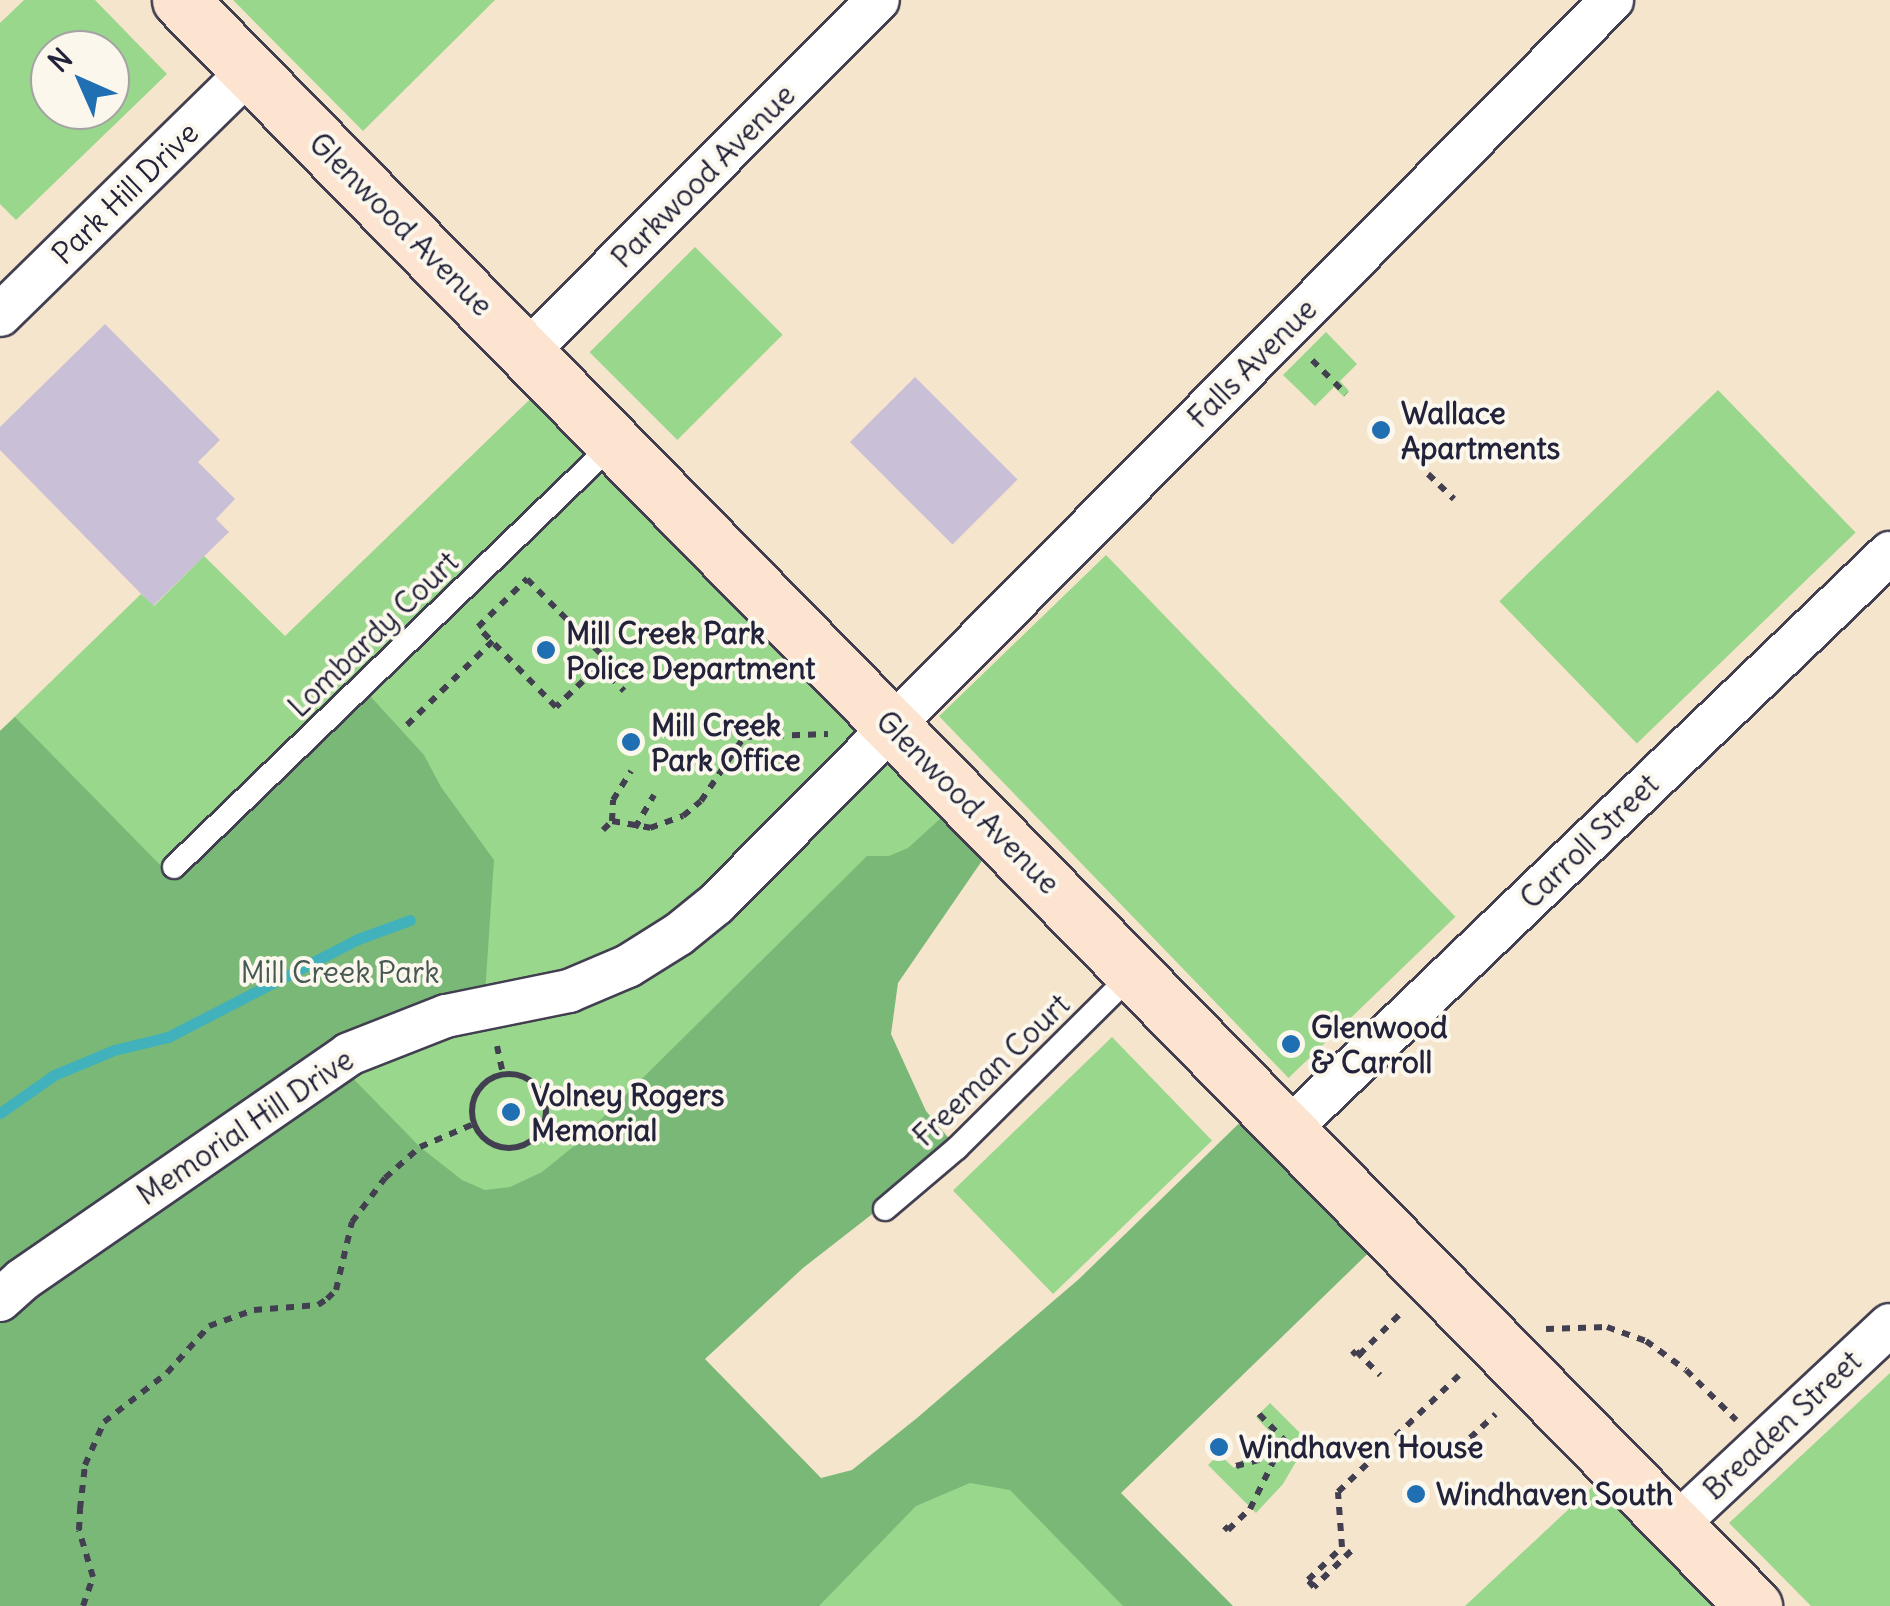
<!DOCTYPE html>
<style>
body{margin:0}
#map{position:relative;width:1890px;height:1606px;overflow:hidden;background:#f5e5cc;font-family:Delius,sans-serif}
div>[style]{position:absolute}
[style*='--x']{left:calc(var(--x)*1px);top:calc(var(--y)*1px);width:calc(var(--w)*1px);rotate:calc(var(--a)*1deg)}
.industrial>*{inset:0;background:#c9bfd7;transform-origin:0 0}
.green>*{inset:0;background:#99d78c;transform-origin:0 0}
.forest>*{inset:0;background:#7ab878}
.stream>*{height:11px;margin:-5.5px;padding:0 5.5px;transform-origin:5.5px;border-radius:5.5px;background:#41b1bb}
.path>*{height:6px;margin-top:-3px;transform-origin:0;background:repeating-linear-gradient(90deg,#423f51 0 8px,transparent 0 16px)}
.path>.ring{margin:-3px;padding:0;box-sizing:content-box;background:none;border:6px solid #423f51;border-radius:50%}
.roads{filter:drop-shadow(2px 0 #423f51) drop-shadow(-2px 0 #423f51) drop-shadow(0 2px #423f51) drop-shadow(0 -2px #423f51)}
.lane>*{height:22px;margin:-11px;padding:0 11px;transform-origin:11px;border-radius:11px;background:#fff}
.street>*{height:42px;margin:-21px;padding:0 21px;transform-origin:21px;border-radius:21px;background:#fff}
.secondary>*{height:55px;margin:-27.5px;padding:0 27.5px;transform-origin:27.5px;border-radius:27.5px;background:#fde4d1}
.dots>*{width:28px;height:28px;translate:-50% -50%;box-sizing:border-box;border:5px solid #fbf7ec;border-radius:50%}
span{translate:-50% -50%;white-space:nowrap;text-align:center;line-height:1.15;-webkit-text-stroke:8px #fbf7ec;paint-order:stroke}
.street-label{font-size:30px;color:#22223b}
.poi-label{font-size:30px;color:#22223b;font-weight:700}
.left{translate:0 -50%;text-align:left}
.park-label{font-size:30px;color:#465853}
.north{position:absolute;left:30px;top:30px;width:100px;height:100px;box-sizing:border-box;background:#fbf7ec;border:2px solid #a4a2a5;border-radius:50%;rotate:315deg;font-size:28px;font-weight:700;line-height:40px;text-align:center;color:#22223b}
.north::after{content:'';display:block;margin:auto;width:35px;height:45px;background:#1f6fb2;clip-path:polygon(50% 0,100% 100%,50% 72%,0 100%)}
</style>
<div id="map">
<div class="industrial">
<i style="clip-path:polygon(105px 324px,220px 440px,198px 462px,235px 499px,216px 519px,229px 532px,153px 606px,0 450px,0 427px)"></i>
<i style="left:915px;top:377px;width:145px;height:92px;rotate:45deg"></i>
</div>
<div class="green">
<i style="clip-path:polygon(evenodd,24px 0,95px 0,167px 74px,16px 220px,0 204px,0 23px,24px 0,50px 50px,110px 50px,110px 110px,50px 110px,50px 50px)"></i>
<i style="clip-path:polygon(233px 0,495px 0,363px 131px)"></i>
<i style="left:695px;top:247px;width:124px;height:149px;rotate:45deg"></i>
<i style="clip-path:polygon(1326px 332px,1357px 364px,1340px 381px,1349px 391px,1344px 397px,1334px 387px,1315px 406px,1283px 375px)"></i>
<i style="clip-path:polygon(552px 378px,979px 815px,530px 1261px,805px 1546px,967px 1385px,1190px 1606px,0 1606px,0 731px,141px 594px,154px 606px,204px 556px,285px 636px)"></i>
<i style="left:1718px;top:390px;width:198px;height:304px;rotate:46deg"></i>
<i style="left:1106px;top:555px;width:503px;height:232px;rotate:46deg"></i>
<i style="left:1112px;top:1037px;width:144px;height:221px;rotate:46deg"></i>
<i style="clip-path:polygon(1890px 1373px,1890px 1606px,1811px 1606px,1729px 1523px)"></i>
<i style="clip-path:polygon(1270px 1403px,1308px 1441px,1283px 1484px,1256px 1513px,1208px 1465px,1219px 1454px,1234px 1468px,1270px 1432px,1256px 1417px)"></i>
<i style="clip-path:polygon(1616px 1465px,1754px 1606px,1465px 1606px)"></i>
</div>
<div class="forest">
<i style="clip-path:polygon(361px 686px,424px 755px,441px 787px,494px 860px,484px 1009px,337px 1062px,420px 1147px,462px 1180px,485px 1190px,510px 1187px,542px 1172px,574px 1146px,867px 856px,889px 856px,908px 848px,963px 798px,999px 836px,898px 983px,891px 1034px,926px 1111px,957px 1148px,803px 1268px,705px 1359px,821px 1478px,852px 1470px,917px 1418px,1079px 1279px,1261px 1102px,1389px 1233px,1121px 1493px,1233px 1606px,1123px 1606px,1010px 1490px,970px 1483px,916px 1506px,819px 1606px,0 1606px,0 731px,15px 717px,168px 873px)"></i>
</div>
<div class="stream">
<i style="--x:0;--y:1113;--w:66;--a:-35.1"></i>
<i style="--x:54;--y:1075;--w:65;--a:-22.6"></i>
<i style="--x:114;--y:1050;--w:56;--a:-13.5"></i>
<i style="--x:168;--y:1037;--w:214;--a:-27.3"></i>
<i style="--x:358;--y:939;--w:55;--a:-20.1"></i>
</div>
<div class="path">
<i style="--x:1312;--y:360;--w:48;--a:45"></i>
<i style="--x:1428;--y:474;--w:36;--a:44"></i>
<i style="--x:527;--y:579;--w:112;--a:45.4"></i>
<i style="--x:606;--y:659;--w:69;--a:136.2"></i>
<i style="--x:556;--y:707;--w:112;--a:-134.3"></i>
<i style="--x:478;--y:627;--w:69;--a:-44.4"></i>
<i style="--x:599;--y:665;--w:36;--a:46"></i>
<i style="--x:407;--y:725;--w:127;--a:-44.4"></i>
<i style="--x:691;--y:759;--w:36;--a:0"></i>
<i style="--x:612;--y:821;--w:21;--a:-87"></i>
<i style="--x:613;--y:800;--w:34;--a:-58"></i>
<i style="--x:635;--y:828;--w:38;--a:-60"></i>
<i style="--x:603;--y:830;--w:13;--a:-45"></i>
<i style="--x:612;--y:821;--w:39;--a:10"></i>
<i style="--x:650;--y:828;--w:35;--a:-20"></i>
<i style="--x:683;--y:816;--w:23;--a:-40"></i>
<i style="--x:701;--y:801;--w:77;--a:-56.1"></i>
<i style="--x:744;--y:737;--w:84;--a:-2"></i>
<i style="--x:497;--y:1046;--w:29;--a:78"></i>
<i class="ring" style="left:472px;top:1074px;width:68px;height:68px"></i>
<i style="--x:1546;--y:1329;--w:61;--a:-1.9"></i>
<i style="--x:1607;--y:1327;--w:41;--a:19.7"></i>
<i style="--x:1646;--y:1341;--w:49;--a:35.9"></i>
<i style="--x:1686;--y:1370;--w:71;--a:45"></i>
<i style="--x:1352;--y:1355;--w:6;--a:-45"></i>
<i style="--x:1356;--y:1351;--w:34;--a:45"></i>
<i style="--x:1359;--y:1355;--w:57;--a:-45"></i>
<i style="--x:1259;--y:1414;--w:52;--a:45.8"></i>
<i style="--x:1470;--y:1438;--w:35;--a:-43"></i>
<i style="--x:1236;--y:1466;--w:70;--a:-14.8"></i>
<i style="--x:1224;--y:1526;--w:6;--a:45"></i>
<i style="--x:1228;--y:1530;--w:30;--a:-44"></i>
<i style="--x:1250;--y:1509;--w:59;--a:-63.9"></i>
<i style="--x:1351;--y:1551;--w:52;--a:135.8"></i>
<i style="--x:1314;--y:1587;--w:9;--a:-131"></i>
<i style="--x:1308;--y:1580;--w:47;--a:-44.1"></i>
<i style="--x:1342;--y:1547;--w:55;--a:-94.2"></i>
<i style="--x:1338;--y:1492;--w:168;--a:-44"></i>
<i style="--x:83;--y:1606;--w:31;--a:-71"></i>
<i style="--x:93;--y:1577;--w:49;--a:-106.6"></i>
<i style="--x:79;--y:1530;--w:21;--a:-87"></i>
<i style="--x:80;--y:1509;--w:44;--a:-83.5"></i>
<i style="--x:85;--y:1465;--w:47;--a:-66.2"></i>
<i style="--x:104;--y:1422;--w:80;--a:-37.9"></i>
<i style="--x:167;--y:1373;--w:63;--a:-48.2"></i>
<i style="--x:209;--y:1326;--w:48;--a:-19.6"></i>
<i style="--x:254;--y:1310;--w:64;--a:-4.5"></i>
<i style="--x:318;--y:1305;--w:11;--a:-34"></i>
<i style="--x:327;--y:1299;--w:13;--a:-45"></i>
<i style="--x:336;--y:1290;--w:70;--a:-76.8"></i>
<i style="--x:352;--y:1222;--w:55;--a:-53.1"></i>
<i style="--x:385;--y:1178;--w:47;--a:-41.5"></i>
<i style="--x:420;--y:1147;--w:59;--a:-23.1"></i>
</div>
<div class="roads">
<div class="lane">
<i style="--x:174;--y:867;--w:610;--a:-43.94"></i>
<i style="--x:885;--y:1209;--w:94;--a:-40.3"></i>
<i style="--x:957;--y:1148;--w:251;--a:-44.8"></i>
</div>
<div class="street">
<i style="--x:0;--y:315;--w:349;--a:-44.4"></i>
<i style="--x:527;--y:352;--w:497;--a:-45.1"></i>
<i style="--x:1288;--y:1130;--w:834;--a:-43.79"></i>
<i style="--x:0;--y:1300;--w:30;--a:-42"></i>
<i style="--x:22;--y:1280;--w:397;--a:-34.6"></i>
<i style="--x:349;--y:1054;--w:104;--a:-21.4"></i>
<i style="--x:446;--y:1016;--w:126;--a:-11.5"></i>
<i style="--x:569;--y:991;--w:64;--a:-23"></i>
<i style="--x:628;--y:966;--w:60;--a:-32.1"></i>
<i style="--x:679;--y:934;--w:48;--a:-39"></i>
<i style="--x:716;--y:904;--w:1273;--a:-45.25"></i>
<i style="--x:1675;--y:1526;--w:294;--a:-43.1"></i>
</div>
<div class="secondary">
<i style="--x:180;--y:0;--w:2249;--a:45.58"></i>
</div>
</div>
<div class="dots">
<i style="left:1381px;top:430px;background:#1f6fb2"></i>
<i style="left:546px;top:650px;background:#1f6fb2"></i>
<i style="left:631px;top:742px;background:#1f6fb2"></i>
<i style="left:1291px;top:1044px;background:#1f6fb2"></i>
<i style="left:511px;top:1112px;background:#1f6fb2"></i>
<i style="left:1219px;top:1447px;background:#1f6fb2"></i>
<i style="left:1416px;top:1494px;background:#1f6fb2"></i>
</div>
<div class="street-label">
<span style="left:703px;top:176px;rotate:-45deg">Parkwood Avenue</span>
<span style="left:125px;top:193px;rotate:-44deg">Park Hill Drive</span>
<span style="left:401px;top:224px;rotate:45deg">Glenwood Avenue</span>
<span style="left:1252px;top:363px;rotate:-45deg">Falls Avenue</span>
<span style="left:373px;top:634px;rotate:-44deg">Lombardy Court</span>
<span style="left:968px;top:802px;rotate:45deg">Glenwood Avenue</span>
<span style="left:1589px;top:841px;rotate:-44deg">Carroll Street</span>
<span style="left:991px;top:1070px;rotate:-44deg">Freeman Court</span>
<span style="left:245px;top:1127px;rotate:-34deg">Memorial Hill Drive</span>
<span style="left:1782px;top:1425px;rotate:-43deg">Breaden Street</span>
</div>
<div class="poi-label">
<span class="left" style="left:1401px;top:430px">Wallace<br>Apartments</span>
<span class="left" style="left:566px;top:650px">Mill Creek Park<br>Police Department</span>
<span class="left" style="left:651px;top:742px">Mill Creek<br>Park Office</span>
<span class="left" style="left:1311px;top:1044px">Glenwood<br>&amp; Carroll</span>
<span class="left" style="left:531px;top:1112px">Volney Rogers<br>Memorial</span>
<span class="left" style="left:1239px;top:1447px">Windhaven House</span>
<span class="left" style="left:1436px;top:1494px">Windhaven South</span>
</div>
<div class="park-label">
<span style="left:340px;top:972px">Mill Creek Park</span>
</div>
<div class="north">N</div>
</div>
